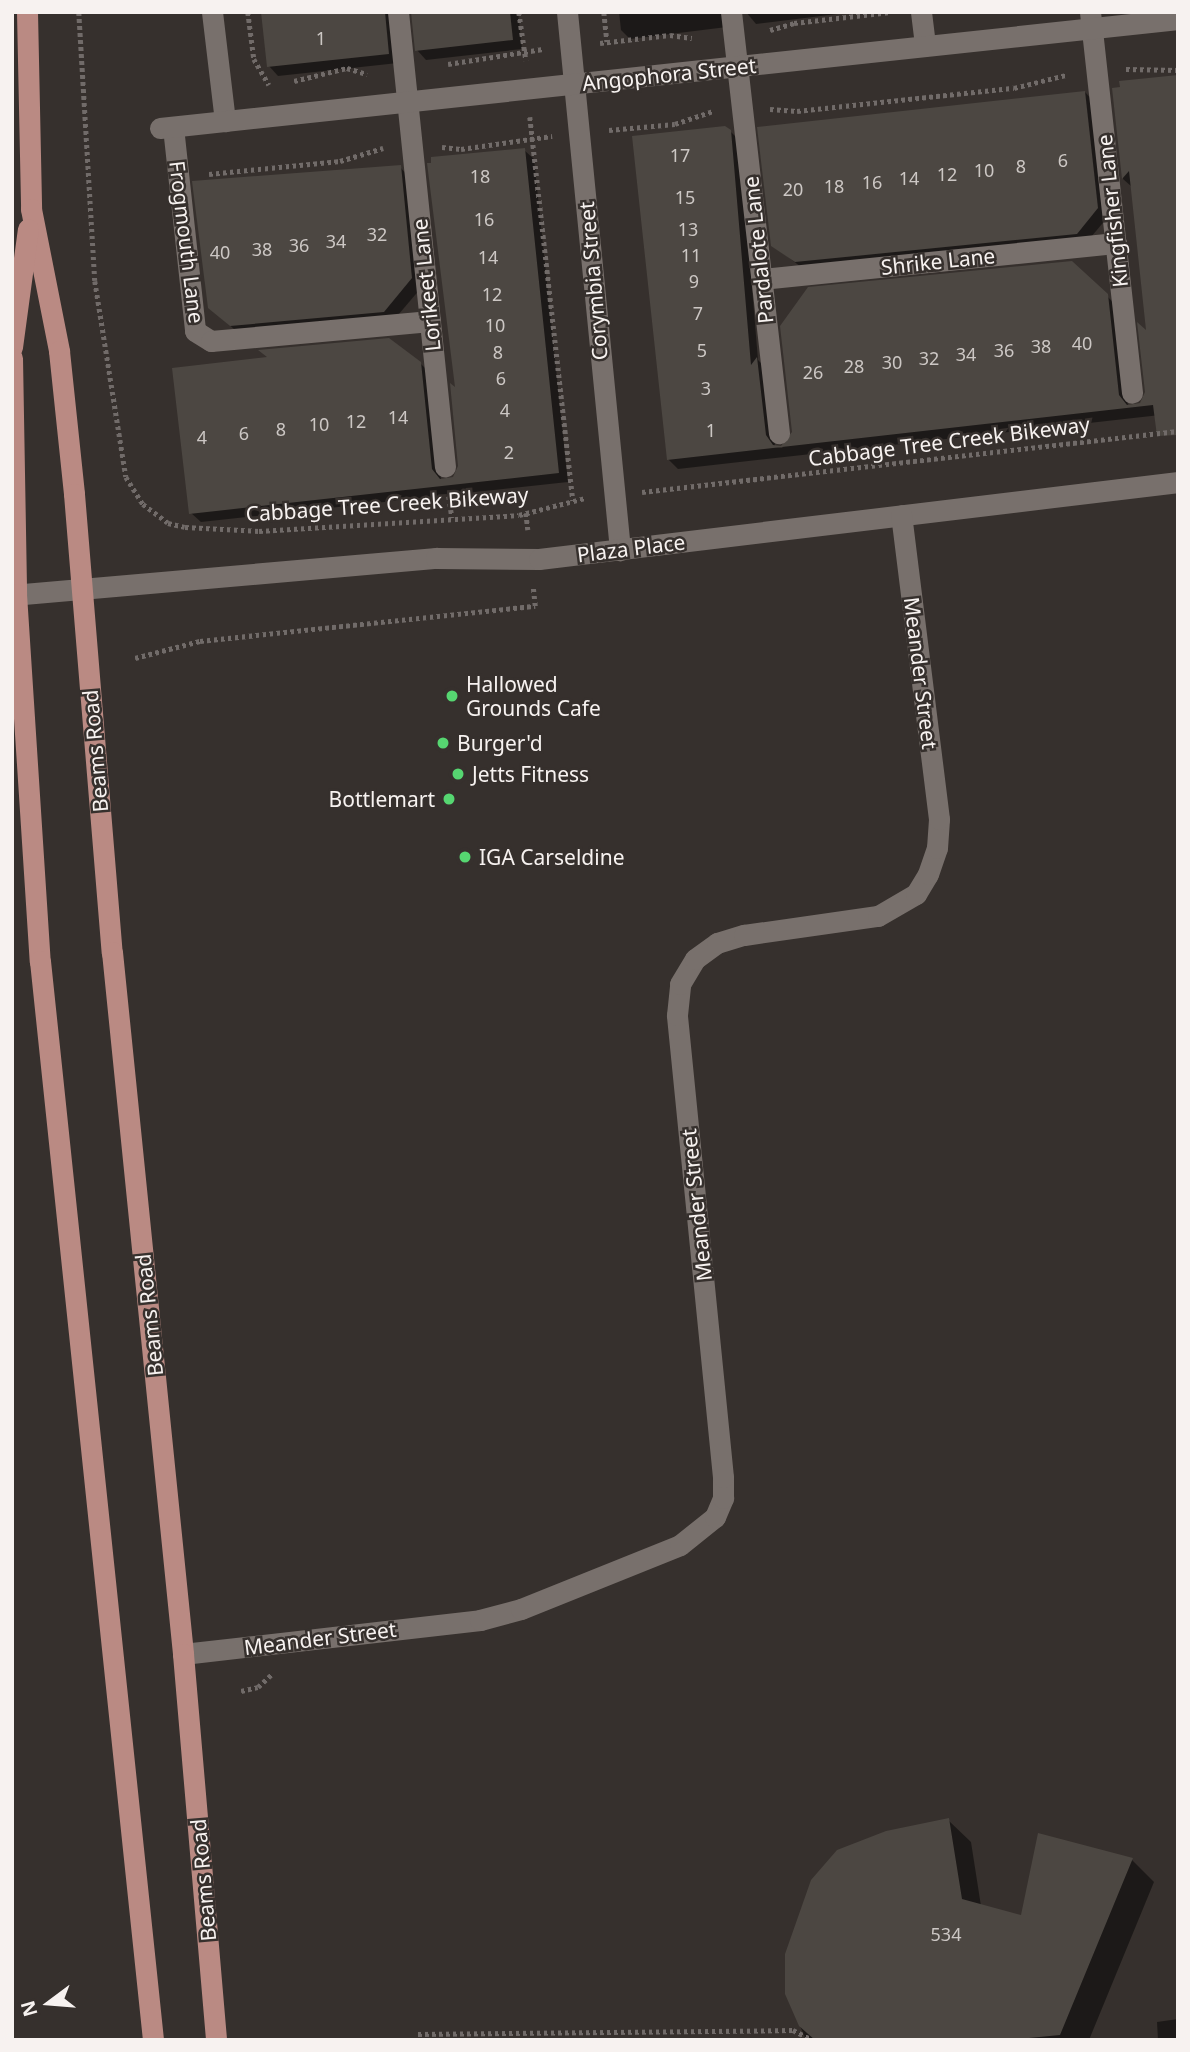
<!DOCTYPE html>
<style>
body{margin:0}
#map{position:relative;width:1190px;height:2052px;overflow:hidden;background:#36302d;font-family:"Noto Sans",sans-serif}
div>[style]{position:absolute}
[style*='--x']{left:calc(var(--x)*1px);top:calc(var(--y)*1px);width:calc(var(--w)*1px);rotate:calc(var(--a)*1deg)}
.shadow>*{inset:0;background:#0007}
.building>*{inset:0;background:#4c4742}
.path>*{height:4.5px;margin-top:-2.25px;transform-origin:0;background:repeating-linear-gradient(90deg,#716b69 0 3.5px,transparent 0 7px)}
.minor>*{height:21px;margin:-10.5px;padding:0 10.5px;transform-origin:10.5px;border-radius:10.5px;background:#78706c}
.major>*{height:21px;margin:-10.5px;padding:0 10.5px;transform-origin:10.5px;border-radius:10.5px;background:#ba8a83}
.dots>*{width:19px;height:19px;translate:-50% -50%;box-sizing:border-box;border:4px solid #36302d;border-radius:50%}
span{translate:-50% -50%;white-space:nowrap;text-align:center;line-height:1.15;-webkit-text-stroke:5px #36302d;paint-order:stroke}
.number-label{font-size:18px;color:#ccc7c4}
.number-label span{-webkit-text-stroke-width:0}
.street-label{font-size:21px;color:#f7f2f0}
.poi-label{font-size:21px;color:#f7f2f0}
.left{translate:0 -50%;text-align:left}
.right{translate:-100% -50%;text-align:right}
.frame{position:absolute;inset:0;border:14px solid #f7f2f0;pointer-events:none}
.north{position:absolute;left:14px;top:1968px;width:70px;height:70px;-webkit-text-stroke:5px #36302d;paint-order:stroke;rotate:254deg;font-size:19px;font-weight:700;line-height:28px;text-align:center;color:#f7f2f0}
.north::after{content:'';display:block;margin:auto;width:24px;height:32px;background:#f7f2f0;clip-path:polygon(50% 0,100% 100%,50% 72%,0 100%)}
</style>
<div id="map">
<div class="shadow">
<i style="clip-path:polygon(263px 12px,402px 12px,398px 63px,278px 76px,269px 66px)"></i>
<i style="clip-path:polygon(413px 12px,518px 12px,522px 49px,426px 60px,417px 50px)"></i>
<i style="clip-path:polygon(619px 12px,733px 12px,727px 27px,630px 39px,621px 30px)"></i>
<i style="clip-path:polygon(746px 12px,854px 12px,756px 24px)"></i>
<i style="clip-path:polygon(1113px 89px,1178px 413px,678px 469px,668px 459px,730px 131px,740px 141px,758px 360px,766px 368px,775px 447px,782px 448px,794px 432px,1072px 262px,1117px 306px,1128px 407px,1142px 405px,1147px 392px,1148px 335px,1132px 187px,1123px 179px)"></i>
<i style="clip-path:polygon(1085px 92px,1094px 102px,1107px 218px,1086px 243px,806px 271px,773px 245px)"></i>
<i style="clip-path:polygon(524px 150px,534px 159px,568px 482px,201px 522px,191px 513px,420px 363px,430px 373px,441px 481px,454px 479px,460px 466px,458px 391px)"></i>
<i style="clip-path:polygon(400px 167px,409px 177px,421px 288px,393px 321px,241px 335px,220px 317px)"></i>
<i style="clip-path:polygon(948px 1820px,971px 1842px,981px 1906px,1022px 1917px,1040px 1836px,1132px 1860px,1154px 1882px,1089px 2040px,806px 2040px,786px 1993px,787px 1954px,813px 1881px)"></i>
<i style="clip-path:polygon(1178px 2019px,1178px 2040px,1158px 2040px,1157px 2022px)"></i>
</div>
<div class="building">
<i style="clip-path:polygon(261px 12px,385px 12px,389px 54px,267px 67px)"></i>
<i style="clip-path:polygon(411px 12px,510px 12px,513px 40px,415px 51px)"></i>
<i style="clip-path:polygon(1178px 75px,1178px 435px,1157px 436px,1153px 405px,667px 460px,632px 136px,725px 126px,731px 130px,751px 365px,757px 357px,766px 435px,773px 445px,781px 446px,792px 432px,780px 326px,808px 287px,1072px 261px,1108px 294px,1119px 395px,1127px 405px,1140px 403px,1145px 392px,1137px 322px,1146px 330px,1129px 171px,1122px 179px,1112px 88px,1120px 87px,1119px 81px)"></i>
<i style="clip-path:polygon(1085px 91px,1098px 208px,1077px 234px,795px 262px,771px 246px,757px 127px)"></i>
<i style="clip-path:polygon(525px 148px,559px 473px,189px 514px,172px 368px,267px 357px,258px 350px,389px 338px,421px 362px,432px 469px,440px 479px,453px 477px,458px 466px,450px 383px,455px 387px,427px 163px,431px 163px,431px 157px)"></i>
<i style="clip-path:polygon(401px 165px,412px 278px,384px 312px,230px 326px,208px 308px,192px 181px)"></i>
<i style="clip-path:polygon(949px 1818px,962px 1899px,1021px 1915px,1038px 1833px,1133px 1858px,1060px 2035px,1007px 2040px,815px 2040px,799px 2026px,785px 1994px,785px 1954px,811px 1880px,837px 1850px,886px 1831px)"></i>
</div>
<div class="path">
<i style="--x:79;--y:12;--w:269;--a:86.6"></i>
<i style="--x:95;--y:281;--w:198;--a:81"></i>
<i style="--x:126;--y:477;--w:32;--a:58"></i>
<i style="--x:143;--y:504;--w:31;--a:37"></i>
<i style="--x:168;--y:523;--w:17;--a:13"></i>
<i style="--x:185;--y:527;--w:74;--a:3.1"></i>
<i style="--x:259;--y:531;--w:260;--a:-3.5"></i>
<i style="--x:519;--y:515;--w:68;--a:-14.4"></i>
<i style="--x:248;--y:12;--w:47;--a:82.7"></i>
<i style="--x:254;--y:59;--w:30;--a:60"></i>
<i style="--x:519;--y:12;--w:49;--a:81.7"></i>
<i style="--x:604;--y:12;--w:30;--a:84"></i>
<i style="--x:770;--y:30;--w:25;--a:-16"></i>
<i style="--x:794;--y:23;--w:97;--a:-6.5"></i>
<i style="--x:600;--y:43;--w:70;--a:-6.5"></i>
<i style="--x:670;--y:35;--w:22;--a:8"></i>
<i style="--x:448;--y:64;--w:96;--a:-9"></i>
<i style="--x:1126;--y:69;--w:52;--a:1.1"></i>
<i style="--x:294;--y:81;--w:55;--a:-13.8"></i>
<i style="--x:347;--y:68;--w:21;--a:17"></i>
<i style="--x:770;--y:109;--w:27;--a:4"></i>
<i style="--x:797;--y:111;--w:218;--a:-6.1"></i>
<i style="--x:1014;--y:88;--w:54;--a:-14"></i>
<i style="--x:530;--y:117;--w:386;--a:83.6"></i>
<i style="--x:609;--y:130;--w:66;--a:-5.2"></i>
<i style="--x:675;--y:124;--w:40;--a:-18.9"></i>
<i style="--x:442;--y:147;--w:19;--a:6"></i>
<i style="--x:461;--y:149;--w:92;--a:-8.1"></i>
<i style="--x:209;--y:174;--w:132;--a:-5.7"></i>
<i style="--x:340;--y:161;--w:45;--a:-16.8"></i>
<i style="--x:642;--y:492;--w:539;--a:-6.49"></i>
<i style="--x:449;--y:496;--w:22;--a:82"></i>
<i style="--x:526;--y:513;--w:17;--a:83"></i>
<i style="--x:135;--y:658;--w:67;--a:-14.7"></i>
<i style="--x:200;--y:641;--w:337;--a:-6"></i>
<i style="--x:535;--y:606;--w:19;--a:-96"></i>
<i style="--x:241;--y:1691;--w:17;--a:-13"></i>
<i style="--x:258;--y:1687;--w:19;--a:-43"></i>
<i style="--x:418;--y:2034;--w:375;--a:-0.6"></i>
<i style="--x:793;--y:2030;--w:22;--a:27"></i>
</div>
<div class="minor">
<i style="--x:212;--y:12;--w:110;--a:83.2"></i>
<i style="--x:398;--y:12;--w:457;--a:84.1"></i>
<i style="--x:567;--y:12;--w:541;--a:84.37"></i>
<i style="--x:731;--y:12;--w:424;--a:83.5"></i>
<i style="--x:921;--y:12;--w:34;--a:83"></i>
<i style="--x:1090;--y:12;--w:383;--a:83.7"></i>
<i style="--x:173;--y:127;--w:205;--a:83.8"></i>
<i style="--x:195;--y:331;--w:19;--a:32"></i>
<i style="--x:211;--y:341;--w:220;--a:-5.2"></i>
<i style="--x:160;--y:128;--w:1024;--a:-6.11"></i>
<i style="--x:761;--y:279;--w:357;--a:-5.8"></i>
<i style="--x:12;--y:595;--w:426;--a:-5"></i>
<i style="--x:436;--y:558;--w:103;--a:0.6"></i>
<i style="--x:539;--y:559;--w:644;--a:-6.87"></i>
<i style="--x:183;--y:1654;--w:299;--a:-6.5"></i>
<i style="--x:480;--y:1620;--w:42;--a:-15"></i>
<i style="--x:521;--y:1609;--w:171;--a:-21.9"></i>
<i style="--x:680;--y:1545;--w:45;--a:-38.7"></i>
<i style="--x:715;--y:1517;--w:21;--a:-67"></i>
<i style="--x:723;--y:1498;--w:21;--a:-90"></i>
<i style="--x:723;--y:1477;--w:464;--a:-95.7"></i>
<i style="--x:677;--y:1015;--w:31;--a:-84"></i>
<i style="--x:680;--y:984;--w:29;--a:-59"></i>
<i style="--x:695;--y:959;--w:27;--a:-36"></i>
<i style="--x:717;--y:943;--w:28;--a:-17"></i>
<i style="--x:744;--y:935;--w:135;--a:-8.1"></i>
<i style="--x:878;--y:916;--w:44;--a:-30.1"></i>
<i style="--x:916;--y:894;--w:23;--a:-59"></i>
<i style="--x:928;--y:874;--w:28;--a:-71"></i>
<i style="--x:937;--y:848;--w:29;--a:-86"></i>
<i style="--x:939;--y:819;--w:306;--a:-97.1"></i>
</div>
<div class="major">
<i style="--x:27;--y:12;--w:197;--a:88.8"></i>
<i style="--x:31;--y:209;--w:145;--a:78.8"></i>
<i style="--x:59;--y:351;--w:144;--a:84"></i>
<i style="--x:74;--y:494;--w:460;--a:85.3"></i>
<i style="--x:112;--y:952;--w:706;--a:84.22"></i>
<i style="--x:183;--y:1654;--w:387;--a:85.1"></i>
<i style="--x:12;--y:347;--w:119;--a:-82.3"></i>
<i style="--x:12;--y:358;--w:236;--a:89"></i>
<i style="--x:16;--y:594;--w:368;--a:86.3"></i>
<i style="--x:40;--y:961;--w:1085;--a:84.02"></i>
</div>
<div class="dots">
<i style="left:452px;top:696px;background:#56d671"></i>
<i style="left:443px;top:743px;background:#56d671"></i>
<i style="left:458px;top:774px;background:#56d671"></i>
<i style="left:449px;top:799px;background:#56d671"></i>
<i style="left:465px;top:857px;background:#56d671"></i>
</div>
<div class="number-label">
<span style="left:321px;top:38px">1</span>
<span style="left:680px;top:155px">17</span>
<span style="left:1063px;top:160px">6</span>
<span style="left:1021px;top:166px">8</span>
<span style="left:984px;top:170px">10</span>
<span style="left:947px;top:174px">12</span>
<span style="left:480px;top:176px">18</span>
<span style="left:909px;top:178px">14</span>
<span style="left:872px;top:182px">16</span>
<span style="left:834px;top:186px">18</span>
<span style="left:793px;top:189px">20</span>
<span style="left:685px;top:197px">15</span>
<span style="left:484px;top:219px">16</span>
<span style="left:688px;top:229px">13</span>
<span style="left:377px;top:234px">32</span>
<span style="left:336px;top:241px">34</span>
<span style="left:299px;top:245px">36</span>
<span style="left:262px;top:249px">38</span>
<span style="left:220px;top:252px">40</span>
<span style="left:691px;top:255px">11</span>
<span style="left:488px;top:257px">14</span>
<span style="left:694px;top:281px">9</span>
<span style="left:492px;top:294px">12</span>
<span style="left:698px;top:313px">7</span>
<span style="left:495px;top:325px">10</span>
<span style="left:1082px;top:343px">40</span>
<span style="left:1041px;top:346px">38</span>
<span style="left:702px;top:350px">5</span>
<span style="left:1004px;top:350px">36</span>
<span style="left:498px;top:352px">8</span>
<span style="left:966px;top:354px">34</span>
<span style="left:929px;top:358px">32</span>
<span style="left:892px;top:362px">30</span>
<span style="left:854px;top:366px">28</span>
<span style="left:813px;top:372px">26</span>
<span style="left:501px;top:378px">6</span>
<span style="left:706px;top:388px">3</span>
<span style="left:505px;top:410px">4</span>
<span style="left:398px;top:417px">14</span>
<span style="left:356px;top:421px">12</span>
<span style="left:319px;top:424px">10</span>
<span style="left:281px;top:429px">8</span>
<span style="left:711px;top:430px">1</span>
<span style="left:244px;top:433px">6</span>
<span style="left:202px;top:437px">4</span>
<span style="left:509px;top:452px">2</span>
<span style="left:946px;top:1934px">534</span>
</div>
<div class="street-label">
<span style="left:669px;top:74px;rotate:-6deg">Angophora Street</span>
<span style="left:1112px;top:211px;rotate:-96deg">Kingfisher Lane</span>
<span style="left:187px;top:242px;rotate:83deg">Frogmouth Lane</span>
<span style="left:758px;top:250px;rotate:-96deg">Pardalote Lane</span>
<span style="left:938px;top:261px;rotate:-6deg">Shrike Lane</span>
<span style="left:593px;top:281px;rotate:-95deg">Corymbia Street</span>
<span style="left:426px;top:285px;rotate:-96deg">Lorikeet Lane</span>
<span style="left:949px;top:441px;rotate:-7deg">Cabbage Tree Creek Bikeway</span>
<span style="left:387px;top:504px;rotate:-4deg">Cabbage Tree Creek Bikeway</span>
<span style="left:631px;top:548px;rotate:-7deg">Plaza Place</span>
<span style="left:921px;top:673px;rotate:83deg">Meander Street</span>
<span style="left:95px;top:751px;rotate:-95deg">Beams Road</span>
<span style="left:696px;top:1205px;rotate:-96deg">Meander Street</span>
<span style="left:149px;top:1315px;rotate:-96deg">Beams Road</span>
<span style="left:320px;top:1638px;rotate:-7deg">Meander Street</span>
<span style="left:203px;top:1880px;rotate:-95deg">Beams Road</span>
</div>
<div class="poi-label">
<span class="left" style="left:466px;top:696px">Hallowed<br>Grounds Cafe</span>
<span class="left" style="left:457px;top:743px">Burger'd</span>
<span class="left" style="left:472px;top:774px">Jetts Fitness</span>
<span class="right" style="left:435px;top:799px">Bottlemart</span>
<span class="left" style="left:479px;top:857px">IGA Carseldine</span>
</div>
<div class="frame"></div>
<div class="north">N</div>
</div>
